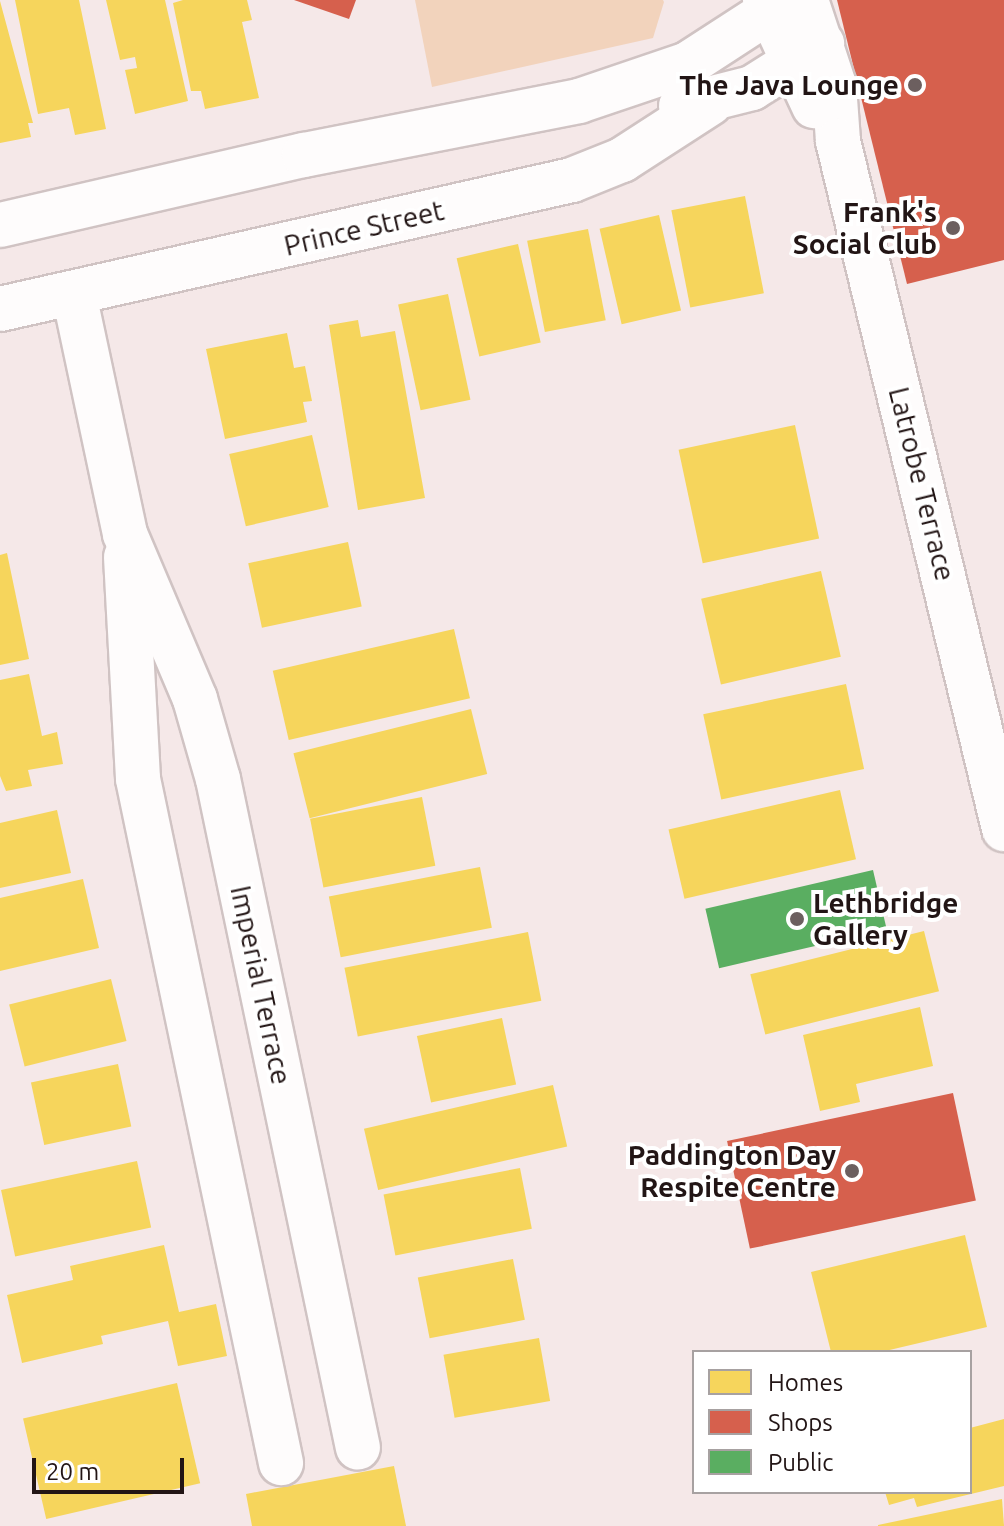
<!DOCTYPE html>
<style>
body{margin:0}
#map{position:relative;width:1004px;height:1526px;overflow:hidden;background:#f5e8e8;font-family:Ubuntu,sans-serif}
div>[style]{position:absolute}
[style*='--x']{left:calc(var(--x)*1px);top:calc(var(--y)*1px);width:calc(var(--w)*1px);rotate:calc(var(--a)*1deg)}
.green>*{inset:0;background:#f2d3bc}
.homes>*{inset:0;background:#f6d55c;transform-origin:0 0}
.shops>*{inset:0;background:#d6604d;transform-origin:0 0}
.public>*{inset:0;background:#5aae61;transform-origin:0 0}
.roads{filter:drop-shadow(2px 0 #d0c3c3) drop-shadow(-2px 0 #d0c3c3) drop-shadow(0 2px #d0c3c3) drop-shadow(0 -2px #d0c3c3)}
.minor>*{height:44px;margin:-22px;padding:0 22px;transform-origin:22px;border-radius:22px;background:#fefcfc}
.secondary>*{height:44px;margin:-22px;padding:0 22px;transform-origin:22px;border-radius:22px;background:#fefcfc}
.dots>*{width:22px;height:22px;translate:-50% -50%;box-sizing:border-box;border:4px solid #fff;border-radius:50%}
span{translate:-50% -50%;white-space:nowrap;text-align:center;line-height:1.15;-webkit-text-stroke:8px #fff;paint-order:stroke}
.poi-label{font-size:28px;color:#221515;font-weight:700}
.right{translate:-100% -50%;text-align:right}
.left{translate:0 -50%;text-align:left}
.street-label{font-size:28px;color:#221515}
.legend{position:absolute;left:692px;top:1350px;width:280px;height:144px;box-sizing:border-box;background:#fff;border:2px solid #a7a1a1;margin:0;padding:10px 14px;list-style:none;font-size:24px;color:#221515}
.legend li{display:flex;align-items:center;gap:16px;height:40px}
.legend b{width:40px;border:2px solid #a7a1a1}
.scale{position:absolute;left:32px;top:1458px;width:152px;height:36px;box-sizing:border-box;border:4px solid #221515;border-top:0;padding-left:10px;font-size:24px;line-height:28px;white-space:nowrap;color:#221515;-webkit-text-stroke:6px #fff;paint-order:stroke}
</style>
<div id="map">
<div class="green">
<i style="clip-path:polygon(415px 0,663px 0,664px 2px,653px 38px,432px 87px)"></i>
</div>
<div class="homes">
<i style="clip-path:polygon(15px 0,79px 0,106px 129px,75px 135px,69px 108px,38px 114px)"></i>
<i style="clip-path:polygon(106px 0,165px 0,188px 101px,135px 114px,125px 70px,137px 68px,135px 57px,120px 60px)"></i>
<i style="clip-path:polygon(183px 0,247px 0,252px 20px,242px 22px,259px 98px,205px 109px,201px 91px,191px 91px,173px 3px)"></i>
<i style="clip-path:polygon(0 1px,33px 123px,28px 123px,31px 137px,0 143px)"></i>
<i style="left:745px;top:196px;width:99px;height:75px;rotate:79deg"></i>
<i style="left:659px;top:215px;width:98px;height:61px;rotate:77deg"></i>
<i style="left:588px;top:229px;width:93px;height:62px;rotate:79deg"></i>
<i style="left:518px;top:244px;width:101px;height:63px;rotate:77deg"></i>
<i style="left:448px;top:294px;width:108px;height:51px;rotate:78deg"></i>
<i style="clip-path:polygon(358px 320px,361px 337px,395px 331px,425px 498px,358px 510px,329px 325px)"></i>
<i style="clip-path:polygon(287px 333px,294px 368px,305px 366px,312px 401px,303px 402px,307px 422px,225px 439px,206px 349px)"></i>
<i style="left:795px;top:425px;width:116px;height:119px;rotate:78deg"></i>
<i style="left:312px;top:435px;width:74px;height:85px;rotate:77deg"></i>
<i style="left:348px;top:542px;width:66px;height:102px;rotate:78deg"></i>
<i style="clip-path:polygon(7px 553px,29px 659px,0 665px,0 555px)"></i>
<i style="left:821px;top:571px;width:88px;height:123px;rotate:77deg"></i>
<i style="left:454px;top:629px;width:71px;height:186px;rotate:77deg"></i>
<i style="clip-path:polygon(29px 674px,42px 736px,57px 732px,63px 764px,28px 770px,32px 786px,6px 791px,0 776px,0 680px)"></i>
<i style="left:846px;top:684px;width:87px;height:146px;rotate:78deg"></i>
<i style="left:471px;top:709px;width:67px;height:183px;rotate:76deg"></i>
<i style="left:840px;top:790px;width:71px;height:176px;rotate:77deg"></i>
<i style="left:422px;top:797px;width:70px;height:114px;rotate:79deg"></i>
<i style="clip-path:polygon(57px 810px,71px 873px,0 888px,0 823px)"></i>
<i style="left:480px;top:867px;width:62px;height:154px;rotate:79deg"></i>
<i style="clip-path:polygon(83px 879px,99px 948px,0 971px,0 898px)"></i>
<i style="left:924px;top:931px;width:62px;height:179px;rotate:76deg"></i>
<i style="left:528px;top:932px;width:70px;height:187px;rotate:79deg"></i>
<i style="left:111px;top:979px;width:64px;height:105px;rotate:76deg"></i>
<i style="clip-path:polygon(920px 1007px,933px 1066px,856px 1084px,860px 1102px,820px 1111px,803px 1035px)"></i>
<i style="left:502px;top:1018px;width:68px;height:87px;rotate:78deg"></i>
<i style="left:118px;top:1064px;width:64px;height:89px;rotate:78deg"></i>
<i style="left:553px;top:1085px;width:63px;height:194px;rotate:77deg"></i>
<i style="left:137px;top:1161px;width:68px;height:139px;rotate:78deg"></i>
<i style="left:520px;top:1168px;width:62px;height:139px;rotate:79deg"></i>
<i style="clip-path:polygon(965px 1235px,987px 1327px,881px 1352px,831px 1352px,811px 1272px)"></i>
<i style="clip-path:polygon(164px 1245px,179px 1312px,216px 1304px,227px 1356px,178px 1366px,168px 1321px,101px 1336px,103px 1344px,22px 1363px,7px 1295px,73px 1280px,70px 1266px)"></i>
<i style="left:513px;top:1259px;width:62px;height:97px;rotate:79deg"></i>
<i style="left:539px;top:1338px;width:64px;height:97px;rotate:80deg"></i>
<i style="left:177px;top:1383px;width:103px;height:158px;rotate:77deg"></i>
<i style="clip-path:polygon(1004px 1419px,1004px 1486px,917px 1507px,914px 1498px,889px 1505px,885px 1492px,970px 1492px,970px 1428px)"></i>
<i style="clip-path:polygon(394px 1466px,406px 1526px,252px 1526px,246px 1494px)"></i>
<i style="clip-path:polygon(1002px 1499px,1004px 1526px,878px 1526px,878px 1525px)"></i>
</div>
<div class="shops">
<i style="clip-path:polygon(294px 0,356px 0,349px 19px)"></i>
<i style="clip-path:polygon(837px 0,1004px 0,1004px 260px,907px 284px)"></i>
<i style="left:953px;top:1093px;width:110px;height:231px;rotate:78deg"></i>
</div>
<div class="public">
<i style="left:873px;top:870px;width:61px;height:172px;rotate:77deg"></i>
</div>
<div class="roads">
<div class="minor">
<i style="--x:681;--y:106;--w:73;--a:-14.2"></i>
<i style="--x:752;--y:88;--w:83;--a:-32.2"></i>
<i style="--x:0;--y:225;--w:312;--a:-13"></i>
<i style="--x:304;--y:155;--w:280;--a:-11.1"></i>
<i style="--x:579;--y:101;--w:115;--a:-18.7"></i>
<i style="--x:688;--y:64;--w:99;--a:-33"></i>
<i style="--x:771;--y:10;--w:31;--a:-19"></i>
<i style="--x:74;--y:294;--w:245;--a:78"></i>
<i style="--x:125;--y:534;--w:179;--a:67"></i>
<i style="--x:195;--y:699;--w:83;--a:74"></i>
<i style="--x:218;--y:779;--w:683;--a:78.18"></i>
<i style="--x:0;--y:309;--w:586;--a:-12.71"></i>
<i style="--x:572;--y:180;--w:54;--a:-21.8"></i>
<i style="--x:622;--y:160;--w:105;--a:-32.9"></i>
<i style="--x:126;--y:557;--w:222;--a:86.9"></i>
<i style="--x:138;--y:779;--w:699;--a:78.19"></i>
</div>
<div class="secondary">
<i style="--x:765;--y:0;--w:117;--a:65.2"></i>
<i style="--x:806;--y:0;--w:89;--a:71.8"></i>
<i style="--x:834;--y:85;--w:56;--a:85.9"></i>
<i style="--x:838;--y:141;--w:708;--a:76.43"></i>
</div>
</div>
<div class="dots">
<i style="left:915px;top:85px;background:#6c5f5f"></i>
<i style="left:953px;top:228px;background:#6c5f5f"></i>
<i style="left:797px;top:919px;background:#6c5f5f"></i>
<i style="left:852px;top:1171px;background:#6c5f5f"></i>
</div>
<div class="poi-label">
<span class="right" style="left:899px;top:85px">The Java Lounge</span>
<span class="right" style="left:937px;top:228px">Frank's<br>Social Club</span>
<span class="left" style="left:813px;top:919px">Lethbridge<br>Gallery</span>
<span class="right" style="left:836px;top:1171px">Paddington Day<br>Respite Centre</span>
</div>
<div class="street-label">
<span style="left:364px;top:228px;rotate:-13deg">Prince Street</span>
<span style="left:922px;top:484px;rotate:76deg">Latrobe Terrace</span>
<span style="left:261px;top:985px;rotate:78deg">Imperial Terrace</span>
</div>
<ul class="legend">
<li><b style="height:22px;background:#f6d55c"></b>Homes</li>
<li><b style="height:22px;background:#d6604d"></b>Shops</li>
<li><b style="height:22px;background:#5aae61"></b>Public</li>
</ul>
<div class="scale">20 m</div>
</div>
